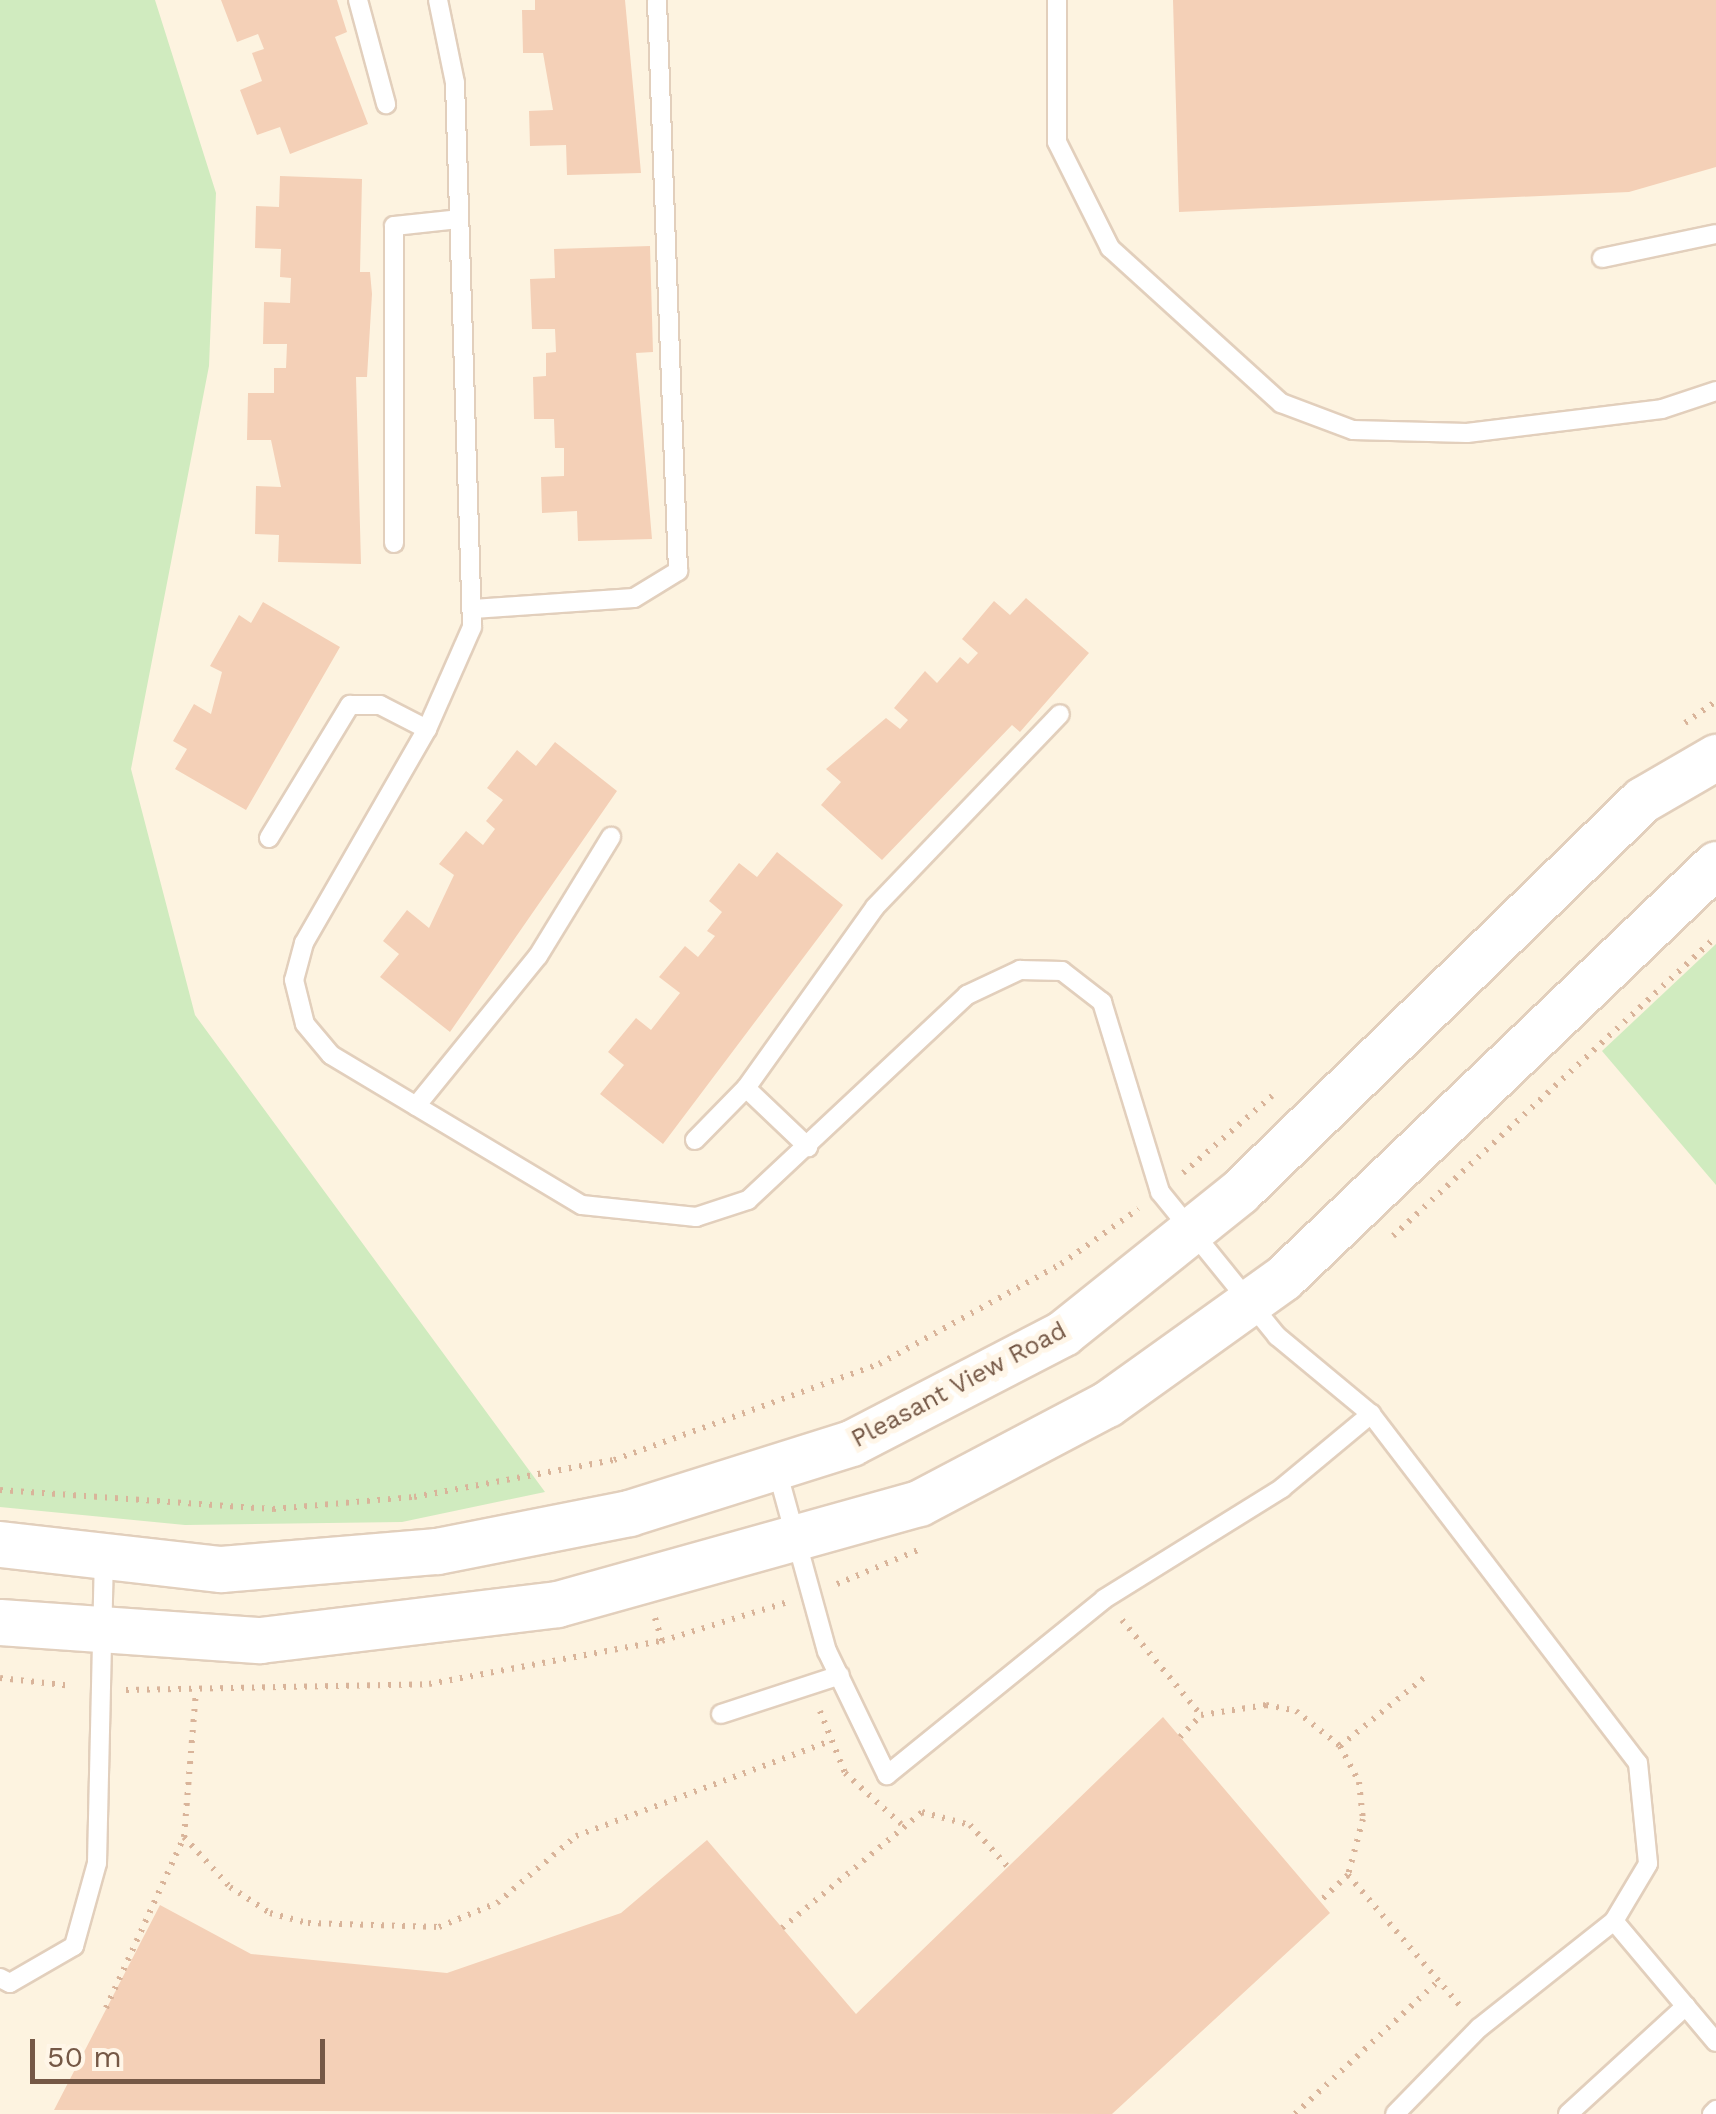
<!DOCTYPE html>
<style>
body{margin:0}
#map{position:relative;width:1716px;height:2114px;overflow:hidden;background:#fdf3e0;font-family:"Work Sans",sans-serif}
div>[style]{position:absolute}
[style*='--x']{left:calc(var(--x)*1px);top:calc(var(--y)*1px);width:calc(var(--w)*1px);rotate:calc(var(--a)*1deg)}
.green>*{inset:0;background:#d0ebbf}
.building>*{inset:0;background:#f4d0b7}
.path>*{height:6px;margin-top:-3px;transform-origin:0;background:repeating-linear-gradient(90deg,#d9b49a 0 2.5px,transparent 0 10.5px)}
.roads{filter:drop-shadow(2px 0 #e2cfbc) drop-shadow(-2px 0 #e2cfbc) drop-shadow(0 2px #e2cfbc) drop-shadow(0 -2px #e2cfbc)}
.service>*{height:18px;margin:-9px;padding:0 9px;transform-origin:9px;border-radius:9px;background:#fff}
.tertiary>*{height:45px;margin:-22.5px;padding:0 22.5px;transform-origin:22.5px;border-radius:22.5px;background:#fff}
span{translate:-50% -50%;white-space:nowrap;text-align:center;line-height:1.15;-webkit-text-stroke:10px #fff6e8;paint-order:stroke}
.street-label{font-size:25px;color:#755846}
.scale{position:absolute;left:30px;top:2039px;width:295px;height:45px;box-sizing:border-box;border:5px solid #755846;border-top:0;padding-left:12px;font-size:30px;line-height:35px;white-space:nowrap;color:#755846;-webkit-text-stroke:8px #fff6e8;paint-order:stroke}
</style>
<div id="map">
<div class="green">
<i style="clip-path:polygon(0 0,155px 0,216px 193px,209px 366px,131px 769px,195px 1015px,545px 1492px,402px 1522px,185px 1525px,0 1507px)"></i>
<i style="clip-path:polygon(1716px 944px,1716px 1185px,1602px 1051px)"></i>
</div>
<div class="building">
<i style="clip-path:polygon(221px 0,337px 0,347px 32px,335px 37px,368px 124px,290px 154px,280px 127px,257px 135px,240px 90px,262px 81px,252px 53px,264px 49px,258px 34px,237px 42px)"></i>
<i style="clip-path:polygon(535px 0,625px 0,641px 173px,567px 175px,566px 145px,530px 146px,529px 111px,553px 110px,543px 53px,523px 53px,522px 10px,535px 10px)"></i>
<i style="clip-path:polygon(1173px 0,1716px 0,1716px 167px,1629px 192px,1179px 212px)"></i>
<i style="clip-path:polygon(280px 176px,362px 179px,360px 272px,370px 272px,372px 294px,367px 377px,356px 377px,361px 564px,278px 562px,279px 535px,255px 534px,256px 486px,281px 487px,271px 440px,247px 440px,248px 393px,274px 393px,274px 368px,286px 368px,287px 344px,263px 344px,264px 302px,290px 303px,291px 278px,280px 277px,281px 249px,255px 248px,256px 206px,279px 207px)"></i>
<i style="clip-path:polygon(650px 246px,653px 352px,636px 353px,652px 539px,578px 541px,577px 511px,542px 513px,541px 477px,564px 476px,564px 448px,555px 448px,554px 419px,534px 419px,533px 377px,546px 376px,546px 353px,556px 352px,555px 329px,532px 329px,530px 279px,555px 278px,554px 249px)"></i>
<i style="clip-path:polygon(1026px 598px,1089px 653px,1020px 732px,1012px 725px,882px 860px,821px 805px,841px 782px,826px 769px,886px 718px,900px 729px,908px 720px,894px 708px,925px 671px,937px 683px,960px 657px,968px 664px,978px 653px,962px 639px,994px 601px,1010px 615px)"></i>
<i style="clip-path:polygon(263px 602px,340px 647px,246px 810px,175px 769px,187px 749px,173px 741px,194px 704px,211px 714px,222px 672px,210px 666px,239px 615px,251px 623px)"></i>
<i style="clip-path:polygon(555px 742px,617px 791px,450px 1032px,380px 977px,399px 954px,383px 941px,407px 910px,429px 928px,454px 875px,439px 864px,466px 831px,483px 845px,495px 829px,486px 821px,503px 800px,487px 788px,517px 750px,536px 766px)"></i>
<i style="clip-path:polygon(777px 852px,843px 905px,663px 1144px,600px 1094px,624px 1065px,608px 1052px,636px 1018px,651px 1030px,680px 993px,659px 977px,685px 946px,698px 957px,715px 936px,707px 931px,722px 912px,709px 901px,739px 863px,757px 877px)"></i>
<i style="clip-path:polygon(1163px 1717px,1330px 1913px,1112px 2114px,54px 2110px,160px 1905px,251px 1954px,447px 1973px,621px 1913px,707px 1840px,856px 2014px)"></i>
</div>
<div class="path">
<i style="--x:1685;--y:723;--w:38;--a:-35"></i>
<i style="--x:1183;--y:1173;--w:118;--a:-40.9"></i>
<i style="--x:1393;--y:1236;--w:440;--a:-42.8"></i>
<i style="--x:0;--y:1490;--w:274;--a:4"></i>
<i style="--x:273;--y:1509;--w:142;--a:-4.9"></i>
<i style="--x:414;--y:1497;--w:203;--a:-10.5"></i>
<i style="--x:614;--y:1460;--w:282;--a:-19.9"></i>
<i style="--x:879;--y:1364;--w:208;--a:-28.8"></i>
<i style="--x:1061;--y:1264;--w:95;--a:-35.5"></i>
<i style="--x:837;--y:1584;--w:88;--a:-22.8"></i>
<i style="--x:655;--y:1618;--w:24;--a:73"></i>
<i style="--x:1122;--y:1620;--w:124;--a:50.3"></i>
<i style="--x:0;--y:1678;--w:73;--a:6.3"></i>
<i style="--x:126;--y:1690;--w:303;--a:-1.1"></i>
<i style="--x:429;--y:1684;--w:237;--a:-10.5"></i>
<i style="--x:662;--y:1641;--w:132;--a:-17.2"></i>
<i style="--x:820;--y:1711;--w:67;--a:68"></i>
<i style="--x:845;--y:1773;--w:76;--a:42.3"></i>
<i style="--x:1180;--y:1737;--w:30;--a:-46"></i>
<i style="--x:1201;--y:1715;--w:66;--a:-8.7"></i>
<i style="--x:1266;--y:1705;--w:31;--a:11"></i>
<i style="--x:1296;--y:1711;--w:56;--a:38.5"></i>
<i style="--x:1340;--y:1746;--w:41;--a:62.2"></i>
<i style="--x:1359;--y:1782;--w:37;--a:84"></i>
<i style="--x:1363;--y:1819;--w:58;--a:105"></i>
<i style="--x:1348;--y:1875;--w:38;--a:137"></i>
<i style="--x:1340;--y:1746;--w:109;--a:-39.1"></i>
<i style="--x:184;--y:1837;--w:68;--a:47.4"></i>
<i style="--x:230;--y:1887;--w:48;--a:33"></i>
<i style="--x:270;--y:1913;--w:39;--a:15"></i>
<i style="--x:308;--y:1923;--w:131;--a:1.7"></i>
<i style="--x:439;--y:1927;--w:63;--a:-22.5"></i>
<i style="--x:497;--y:1903;--w:104;--a:-40.3"></i>
<i style="--x:576;--y:1836;--w:271;--a:-20.5"></i>
<i style="--x:1348;--y:1875;--w:174;--a:49.4"></i>
<i style="--x:782;--y:1928;--w:182;--a:-39.6"></i>
<i style="--x:922;--y:1812;--w:50;--a:15.2"></i>
<i style="--x:970;--y:1825;--w:57;--a:47.9"></i>
<i style="--x:106;--y:2008;--w:188;--a:-65.5"></i>
<i style="--x:184;--y:1837;--w:146;--a:-85.3"></i>
<i style="--x:1295;--y:2114;--w:195;--a:-42.9"></i>
</div>
<div class="roads">
<div class="service">
<i style="--x:358;--y:0;--w:108;--a:74.9"></i>
<i style="--x:438;--y:0;--w:85;--a:78.4"></i>
<i style="--x:455;--y:83;--w:544;--a:88.21"></i>
<i style="--x:472;--y:627;--w:111;--a:113.8"></i>
<i style="--x:427;--y:729;--w:247;--a:119.9"></i>
<i style="--x:304;--y:943;--w:38;--a:105"></i>
<i style="--x:294;--y:980;--w:45;--a:76"></i>
<i style="--x:305;--y:1024;--w:40;--a:50"></i>
<i style="--x:331;--y:1055;--w:292;--a:30.9"></i>
<i style="--x:582;--y:1205;--w:115;--a:6"></i>
<i style="--x:696;--y:1217;--w:55;--a:-18.1"></i>
<i style="--x:748;--y:1200;--w:300;--a:-43.1"></i>
<i style="--x:967;--y:995;--w:59;--a:-25.3"></i>
<i style="--x:1020;--y:970;--w:42;--a:1.4"></i>
<i style="--x:1062;--y:971;--w:51;--a:37.8"></i>
<i style="--x:1102;--y:1002;--w:199;--a:73"></i>
<i style="--x:1160;--y:1192;--w:186;--a:50.9"></i>
<i style="--x:1277;--y:1336;--w:122;--a:39.7"></i>
<i style="--x:1371;--y:1414;--w:439;--a:52.6"></i>
<i style="--x:1638;--y:1763;--w:101;--a:84.3"></i>
<i style="--x:1648;--y:1864;--w:66;--a:120.8"></i>
<i style="--x:1614;--y:1921;--w:172;--a:141.6"></i>
<i style="--x:1479;--y:2028;--w:120;--a:134.3"></i>
<i style="--x:1057;--y:0;--w:142;--a:90"></i>
<i style="--x:1057;--y:142;--w:119;--a:63.4"></i>
<i style="--x:1110;--y:248;--w:231;--a:42.2"></i>
<i style="--x:1281;--y:403;--w:77;--a:20.6"></i>
<i style="--x:1353;--y:430;--w:114;--a:1.5"></i>
<i style="--x:1467;--y:433;--w:196;--a:-7"></i>
<i style="--x:1662;--y:409;--w:57;--a:-18.4"></i>
<i style="--x:1602;--y:258;--w:116;--a:-11.9"></i>
<i style="--x:394;--y:543;--w:317;--a:-90"></i>
<i style="--x:394;--y:226;--w:65;--a:-6.1"></i>
<i style="--x:473;--y:609;--w:161;--a:-3.9"></i>
<i style="--x:634;--y:598;--w:52;--a:-31.5"></i>
<i style="--x:678;--y:571;--w:571;--a:-92.11"></i>
<i style="--x:269;--y:838;--w:156;--a:-58.7"></i>
<i style="--x:350;--y:705;--w:30;--a:0"></i>
<i style="--x:380;--y:705;--w:53;--a:27.1"></i>
<i style="--x:746;--y:1088;--w:222;--a:-54.5"></i>
<i style="--x:875;--y:907;--w:267;--a:-46.2"></i>
<i style="--x:416;--y:1106;--w:193;--a:-50.9"></i>
<i style="--x:538;--y:956;--w:140;--a:-58.5"></i>
<i style="--x:695;--y:1140;--w:73;--a:-45.6"></i>
<i style="--x:746;--y:1088;--w:86;--a:43.6"></i>
<i style="--x:777;--y:1470;--w:188;--a:74.6"></i>
<i style="--x:827;--y:1651;--w:138;--a:64.2"></i>
<i style="--x:887;--y:1775;--w:279;--a:-39"></i>
<i style="--x:1104;--y:1599;--w:210;--a:-31.9"></i>
<i style="--x:1282;--y:1488;--w:116;--a:-39.7"></i>
<i style="--x:721;--y:1714;--w:125;--a:-18.1"></i>
<i style="--x:1614;--y:1921;--w:158;--a:49.9"></i>
<i style="--x:0;--y:1978;--w:11;--a:27"></i>
<i style="--x:10;--y:1983;--w:74;--a:-30"></i>
<i style="--x:74;--y:1946;--w:86;--a:-74.5"></i>
<i style="--x:97;--y:1863;--w:308;--a:-88.7"></i>
<i style="--x:1568;--y:2114;--w:160;--a:-42.5"></i>
<i style="--x:1712;--y:2114;--w:6;--a:-45"></i>
</div>
<div class="tertiary">
<i style="--x:0;--y:1544;--w:222;--a:6.5"></i>
<i style="--x:221;--y:1569;--w:217;--a:-4.8"></i>
<i style="--x:437;--y:1551;--w:196;--a:-11.2"></i>
<i style="--x:629;--y:1513;--w:233;--a:-17.5"></i>
<i style="--x:851;--y:1443;--w:239;--a:-27.4"></i>
<i style="--x:1063;--y:1333;--w:226;--a:-38.7"></i>
<i style="--x:1239;--y:1192;--w:562;--a:-44.21"></i>
<i style="--x:1642;--y:800;--w:86;--a:-30.2"></i>
<i style="--x:0;--y:1622;--w:261;--a:4"></i>
<i style="--x:260;--y:1640;--w:299;--a:-6.9"></i>
<i style="--x:557;--y:1604;--w:376;--a:-15.6"></i>
<i style="--x:919;--y:1503;--w:212;--a:-27.8"></i>
<i style="--x:1107;--y:1404;--w:216;--a:-35.6"></i>
<i style="--x:1283;--y:1278;--w:599;--a:-43.71"></i>
</div>
</div>
<div class="street-label">
<span style="left:959px;top:1385px;rotate:-28deg">Pleasant View Road</span>
</div>
<div class="scale">50 m</div>
</div>
